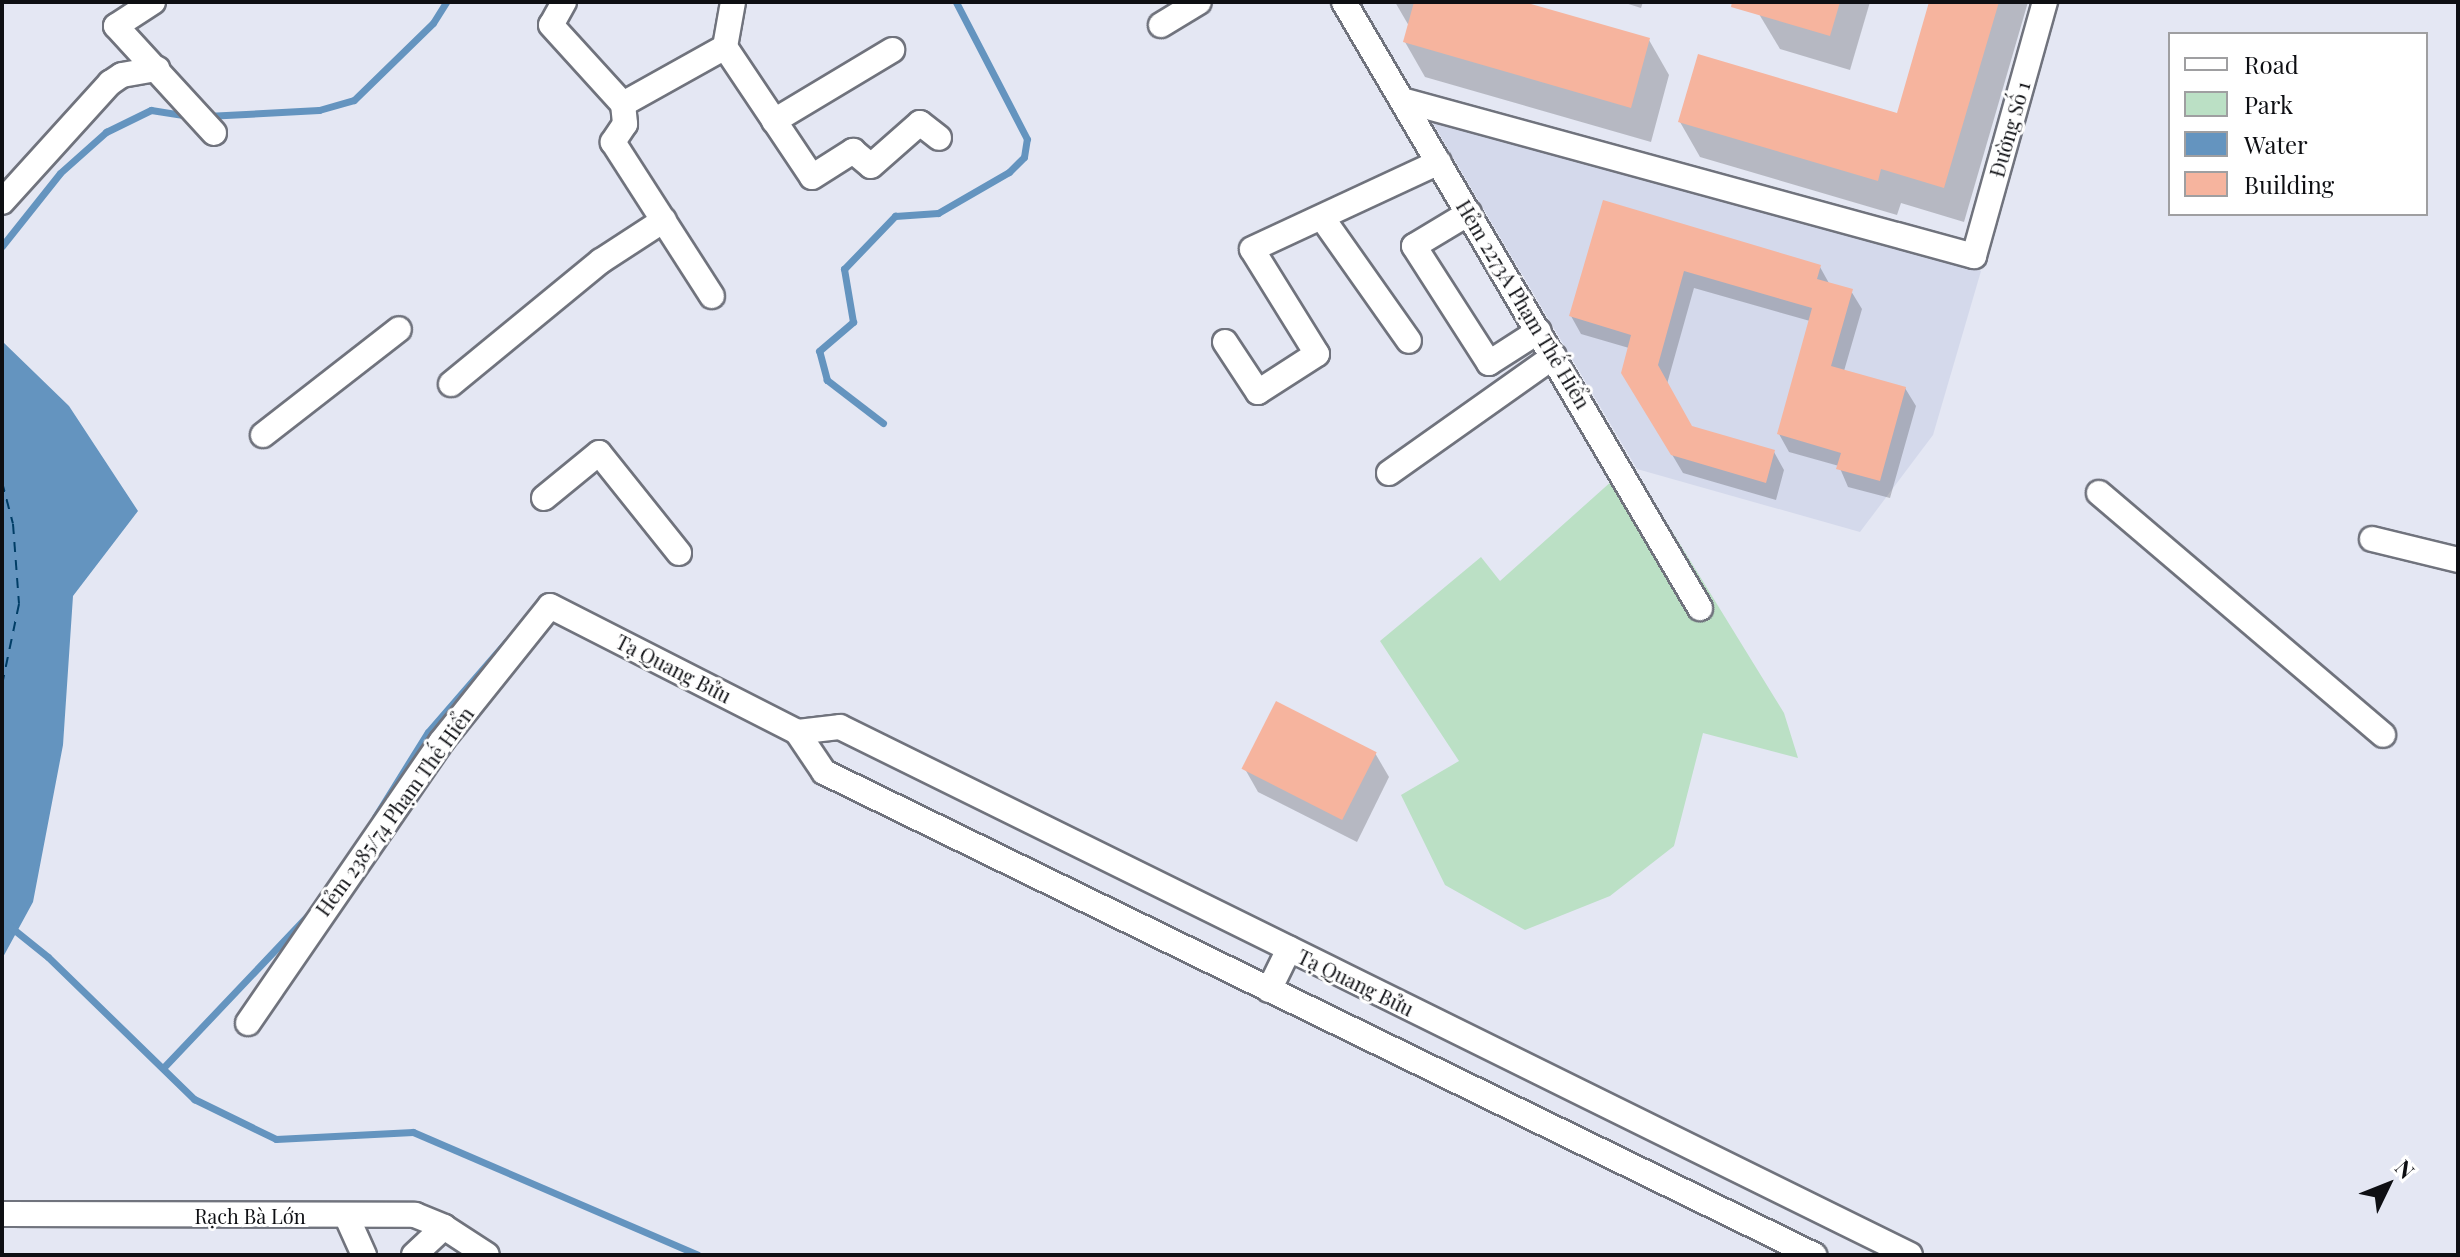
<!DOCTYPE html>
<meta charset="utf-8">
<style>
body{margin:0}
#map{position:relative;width:2460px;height:1257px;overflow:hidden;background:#e4e7f3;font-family:"Playfair Display",serif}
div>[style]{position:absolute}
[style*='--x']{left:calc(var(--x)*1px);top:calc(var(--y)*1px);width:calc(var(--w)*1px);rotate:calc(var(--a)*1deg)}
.built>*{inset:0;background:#d4d9eb}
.green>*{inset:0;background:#bbe0c5}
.water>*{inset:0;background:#6494bf}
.shadow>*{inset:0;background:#0003}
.stream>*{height:7px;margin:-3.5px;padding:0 3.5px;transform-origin:3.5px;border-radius:3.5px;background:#6494bf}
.ferry>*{height:2px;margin-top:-1px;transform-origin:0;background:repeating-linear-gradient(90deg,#003d66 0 10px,transparent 0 18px)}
.building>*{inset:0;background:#f6b49e;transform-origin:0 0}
.roads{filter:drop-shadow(2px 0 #70737d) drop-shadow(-2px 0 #70737d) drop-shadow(0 2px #70737d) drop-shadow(0 -2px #70737d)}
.minor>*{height:24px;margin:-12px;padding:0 12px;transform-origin:12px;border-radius:12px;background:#fff}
span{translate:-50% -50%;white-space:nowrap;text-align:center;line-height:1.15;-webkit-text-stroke:6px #fff;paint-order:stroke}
.street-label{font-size:20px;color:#0e0f13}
.frame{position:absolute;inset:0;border:4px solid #0e0f13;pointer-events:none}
.legend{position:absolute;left:2168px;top:32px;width:260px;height:184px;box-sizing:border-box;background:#fff;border:2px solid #9f9fa1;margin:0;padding:10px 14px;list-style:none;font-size:24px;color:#0e0f13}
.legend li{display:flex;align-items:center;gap:16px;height:40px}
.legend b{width:40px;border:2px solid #9f9fa1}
.north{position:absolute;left:2348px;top:1145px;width:80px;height:80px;-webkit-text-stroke:6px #fff;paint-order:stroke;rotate:47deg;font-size:22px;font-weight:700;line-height:32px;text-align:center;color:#0e0f13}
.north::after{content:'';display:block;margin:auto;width:28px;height:36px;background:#0e0f13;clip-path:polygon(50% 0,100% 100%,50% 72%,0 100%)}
</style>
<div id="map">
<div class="built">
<i style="clip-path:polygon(1431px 120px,1981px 271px,1933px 435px,1860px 532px,1637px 469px)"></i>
</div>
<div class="green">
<i style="clip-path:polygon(1613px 480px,1643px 484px,1784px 713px,1798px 758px,1703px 733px,1674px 846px,1610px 896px,1525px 930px,1445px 885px,1401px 795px,1459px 761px,1380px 641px,1481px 557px,1500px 581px)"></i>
</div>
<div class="water">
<i style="clip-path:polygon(2px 341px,69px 406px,138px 511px,73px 596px,63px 745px,33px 902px,2px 959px)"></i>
</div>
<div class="shadow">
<i style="clip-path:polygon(1395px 2px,1517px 2px,1649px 40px,1669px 75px,1651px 142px,1425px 77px,1405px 42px,1409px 26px)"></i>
<i style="clip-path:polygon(1622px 2px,1643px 2px,1641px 8px)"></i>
<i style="clip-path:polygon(1763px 2px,1870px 2px,1850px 70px,1780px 49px,1759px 14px)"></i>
<i style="clip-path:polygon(1931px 2px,2028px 2px,1964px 222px,1901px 203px,1897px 215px,1700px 157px,1680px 122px,1898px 116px)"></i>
<i style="clip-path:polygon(1604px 203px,1820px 267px,1830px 285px,1851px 291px,1862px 309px,1844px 371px,1905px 388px,1916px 406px,1890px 498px,1848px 487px,1839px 466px,1789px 452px,1779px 434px,1810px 321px,1694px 288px,1667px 384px,1691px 428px,1774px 452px,1784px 470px,1776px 500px,1683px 473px,1623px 372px,1629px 348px,1581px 334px,1571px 316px)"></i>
<i style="clip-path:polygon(1375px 753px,1389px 777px,1357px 842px,1258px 792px,1245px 769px)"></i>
</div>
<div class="stream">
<i style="--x:206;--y:116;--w:113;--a:-3"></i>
<i style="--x:319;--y:110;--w:36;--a:-16"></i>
<i style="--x:354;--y:100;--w:110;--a:-44.3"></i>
<i style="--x:433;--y:23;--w:25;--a:-58"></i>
<i style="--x:2;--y:246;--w:93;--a:-51.5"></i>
<i style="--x:60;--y:173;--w:62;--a:-41.7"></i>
<i style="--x:106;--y:132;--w:50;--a:-26.1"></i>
<i style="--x:151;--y:110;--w:39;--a:9"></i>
<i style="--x:883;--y:423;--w:71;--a:-142.5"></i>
<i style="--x:827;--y:380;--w:30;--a:-105"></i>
<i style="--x:819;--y:351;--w:45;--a:-40.5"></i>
<i style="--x:853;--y:322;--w:54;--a:-99.6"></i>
<i style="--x:844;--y:269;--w:74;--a:-46.1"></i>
<i style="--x:895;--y:216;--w:43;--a:-4"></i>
<i style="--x:938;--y:213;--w:82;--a:-30"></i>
<i style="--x:1009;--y:172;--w:21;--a:-45"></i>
<i style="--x:1024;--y:157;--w:18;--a:-81"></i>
<i style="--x:1027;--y:139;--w:154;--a:-117.4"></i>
<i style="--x:375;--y:817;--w:100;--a:-58.1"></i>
<i style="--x:428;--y:732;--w:119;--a:-49.1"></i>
<i style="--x:2;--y:920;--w:59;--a:38.8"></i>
<i style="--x:48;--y:957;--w:204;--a:44.2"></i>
<i style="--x:194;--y:1099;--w:91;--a:26"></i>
<i style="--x:276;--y:1139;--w:137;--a:-2.9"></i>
<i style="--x:413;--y:1132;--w:310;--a:23.3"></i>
<i style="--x:163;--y:1068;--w:214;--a:-46.5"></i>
</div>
<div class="ferry">
<i style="--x:2;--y:482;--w:43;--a:75.3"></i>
<i style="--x:13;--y:524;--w:80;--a:85.7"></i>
<i style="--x:19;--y:604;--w:83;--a:101.9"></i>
</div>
<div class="building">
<i style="clip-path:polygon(1414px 2px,1524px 2px,1650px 38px,1631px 108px,1403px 42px)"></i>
<i style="clip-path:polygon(1732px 2px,1840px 2px,1830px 36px,1731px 7px)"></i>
<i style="clip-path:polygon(1929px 2px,1999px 2px,1944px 188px,1881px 169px,1878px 181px,1678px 122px,1698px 54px,1897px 113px)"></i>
<i style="clip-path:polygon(1603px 200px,1821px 265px,1817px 279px,1853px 289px,1831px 366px,1906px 387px,1880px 481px,1836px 469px,1841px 453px,1777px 434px,1812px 308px,1684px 271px,1658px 365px,1692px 426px,1775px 450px,1766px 483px,1671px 455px,1621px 373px,1631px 335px,1569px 316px)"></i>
<i style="left:1276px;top:701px;width:113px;height:76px;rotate:27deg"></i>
</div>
<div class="roads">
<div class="minor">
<i style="--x:153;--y:2;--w:44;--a:147"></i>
<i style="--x:116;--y:26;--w:145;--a:47.5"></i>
<i style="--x:564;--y:2;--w:26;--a:119"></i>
<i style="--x:551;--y:25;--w:107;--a:47.7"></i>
<i style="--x:1344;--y:2;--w:703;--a:59.57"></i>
<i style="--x:1161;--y:25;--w:44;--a:-31.2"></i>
<i style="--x:725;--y:47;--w:46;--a:-79.9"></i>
<i style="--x:1402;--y:100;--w:593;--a:15.26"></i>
<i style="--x:1974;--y:256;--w:264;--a:-74.4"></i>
<i style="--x:623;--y:104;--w:117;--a:-29.2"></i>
<i style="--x:725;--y:47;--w:156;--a:56.2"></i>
<i style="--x:812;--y:177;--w:49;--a:-32.4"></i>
<i style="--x:853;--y:151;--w:23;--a:40"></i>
<i style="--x:871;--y:166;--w:65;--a:-41.3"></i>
<i style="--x:920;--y:123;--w:24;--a:38"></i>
<i style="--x:623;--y:104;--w:20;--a:84"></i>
<i style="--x:625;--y:124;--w:22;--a:124"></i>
<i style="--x:613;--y:142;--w:183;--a:57.3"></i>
<i style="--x:774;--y:121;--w:138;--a:-31"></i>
<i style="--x:2;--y:202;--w:161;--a:-47.8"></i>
<i style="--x:110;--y:83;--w:14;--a:-34"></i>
<i style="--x:122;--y:75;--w:36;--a:-10"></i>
<i style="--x:1469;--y:213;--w:64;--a:149"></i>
<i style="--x:1414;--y:246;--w:139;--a:57.3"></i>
<i style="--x:1489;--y:363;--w:59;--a:-32.6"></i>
<i style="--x:1323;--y:219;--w:149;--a:54.8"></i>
<i style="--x:1225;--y:342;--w:60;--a:56.6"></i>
<i style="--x:1258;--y:392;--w:70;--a:-32.8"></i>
<i style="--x:1317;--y:354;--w:123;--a:-121.8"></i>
<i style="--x:1252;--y:249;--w:206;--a:-24.9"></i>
<i style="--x:451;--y:384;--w:194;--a:-39.4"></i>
<i style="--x:601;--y:261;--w:75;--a:-33.1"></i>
<i style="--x:263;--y:435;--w:172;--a:-37.9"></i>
<i style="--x:1389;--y:473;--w:202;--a:-35.3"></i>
<i style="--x:2099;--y:493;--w:373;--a:40.4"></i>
<i style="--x:544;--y:498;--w:71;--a:-39.3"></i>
<i style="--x:599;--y:453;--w:128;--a:51.3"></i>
<i style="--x:2372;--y:539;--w:89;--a:13.7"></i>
<i style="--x:797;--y:732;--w:43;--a:-6.6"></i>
<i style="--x:840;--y:727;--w:1193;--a:26.26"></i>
<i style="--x:1269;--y:990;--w:46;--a:-64"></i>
<i style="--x:248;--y:1023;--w:341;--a:-55.5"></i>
<i style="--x:441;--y:742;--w:174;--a:-51.3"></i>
<i style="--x:550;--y:606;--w:277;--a:27"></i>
<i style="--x:797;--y:732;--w:48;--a:56"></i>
<i style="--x:824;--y:772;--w:1102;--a:26.01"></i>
<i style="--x:2;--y:1214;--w:413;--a:0.1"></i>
<i style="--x:415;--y:1215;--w:31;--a:22"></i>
<i style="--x:444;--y:1227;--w:51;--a:33.1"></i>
<i style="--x:346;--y:1215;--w:44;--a:65.8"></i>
<i style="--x:414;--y:1255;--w:41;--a:-43"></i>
</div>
</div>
<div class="street-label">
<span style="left:2009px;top:129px;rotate:-74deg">Đường Số 1</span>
<span style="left:1524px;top:304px;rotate:59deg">Hẻm 2273A Phạm Thế Hiển</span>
<span style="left:674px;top:668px;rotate:27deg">Tạ Quang Bửu</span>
<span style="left:394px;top:811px;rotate:-54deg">Hẻm 2385/74 Phạm Thế Hiển</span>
<span style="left:1356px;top:982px;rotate:26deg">Tạ Quang Bửu</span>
<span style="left:250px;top:1215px">Rạch Bà Lớn</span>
</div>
<div class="frame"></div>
<ul class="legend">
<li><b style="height:10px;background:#fff"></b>Road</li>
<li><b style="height:22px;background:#bbe0c5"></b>Park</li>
<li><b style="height:22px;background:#6494bf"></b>Water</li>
<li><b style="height:22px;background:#f6b49e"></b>Building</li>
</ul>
<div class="north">N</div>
</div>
